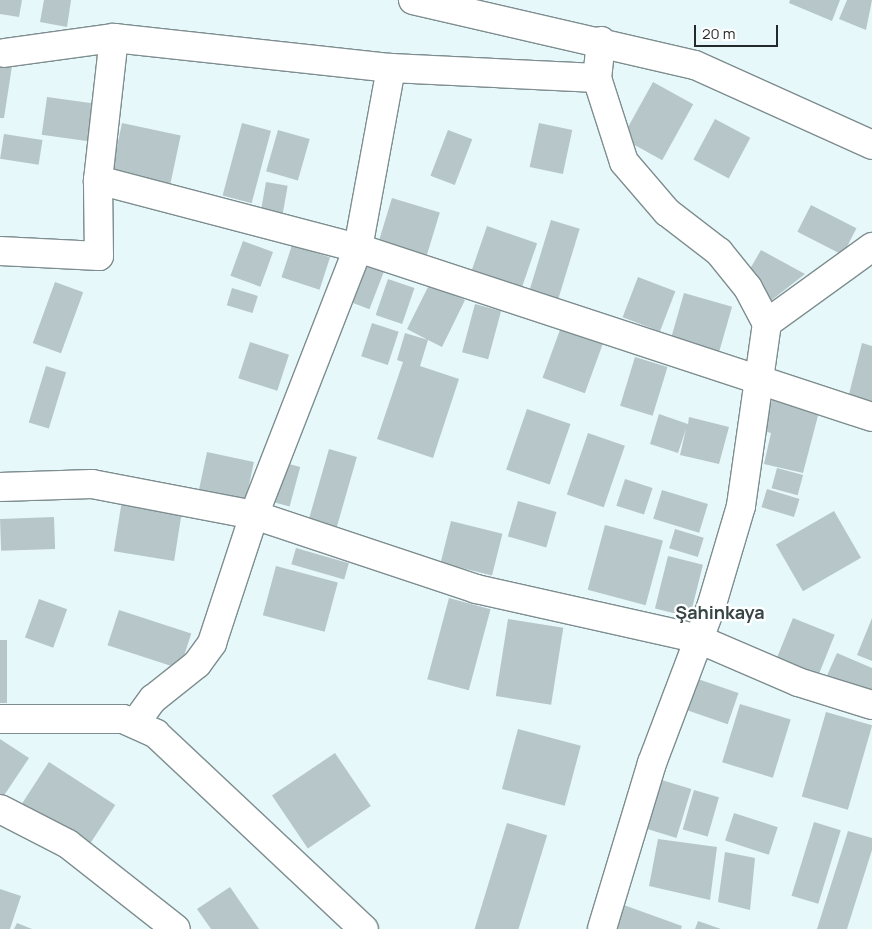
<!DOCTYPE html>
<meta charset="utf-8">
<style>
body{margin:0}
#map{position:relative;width:872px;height:929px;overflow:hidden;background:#e7f8fa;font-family:Manrope,sans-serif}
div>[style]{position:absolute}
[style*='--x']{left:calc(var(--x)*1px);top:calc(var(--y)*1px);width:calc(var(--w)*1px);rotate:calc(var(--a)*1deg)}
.building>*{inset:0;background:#b7c7c9;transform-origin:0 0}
.roads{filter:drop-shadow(1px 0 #7e8d8f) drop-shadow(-1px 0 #7e8d8f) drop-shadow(0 1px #7e8d8f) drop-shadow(0 -1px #7e8d8f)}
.minor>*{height:28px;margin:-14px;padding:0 14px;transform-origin:14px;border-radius:14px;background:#fff}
span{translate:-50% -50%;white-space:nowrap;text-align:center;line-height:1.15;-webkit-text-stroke:4.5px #fff;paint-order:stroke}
.district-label{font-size:18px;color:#374546;font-weight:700}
.scale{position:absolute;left:694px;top:25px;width:84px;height:22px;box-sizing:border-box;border:2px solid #242a2b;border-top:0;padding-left:6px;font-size:15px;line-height:18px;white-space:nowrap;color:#242a2b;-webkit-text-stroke:4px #fff;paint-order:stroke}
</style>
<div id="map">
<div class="building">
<i style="clip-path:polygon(0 0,22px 0,19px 17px,0 14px)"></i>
<i style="clip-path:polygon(44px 0,71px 0,67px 27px,40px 22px)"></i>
<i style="clip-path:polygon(790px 0,840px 0,832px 21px,789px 3px)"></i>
<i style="clip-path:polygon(847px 0,872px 0,866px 30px,839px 19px)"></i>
<i style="clip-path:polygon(0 64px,12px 66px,4px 118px,0 118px)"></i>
<i style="left:653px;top:82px;width:46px;height:64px;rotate:29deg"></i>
<i style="left:47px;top:97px;width:49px;height:38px;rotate:8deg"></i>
<i style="left:715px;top:119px;width:40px;height:46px;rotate:28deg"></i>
<i style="left:122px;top:123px;width:60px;height:53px;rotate:12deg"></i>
<i style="left:242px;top:123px;width:30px;height:75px;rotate:15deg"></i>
<i style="left:539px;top:123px;width:34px;height:45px;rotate:12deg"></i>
<i style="left:278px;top:130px;width:33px;height:43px;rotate:16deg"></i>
<i style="left:448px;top:130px;width:26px;height:49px;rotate:21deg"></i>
<i style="left:4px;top:134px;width:39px;height:25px;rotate:9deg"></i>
<i style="left:266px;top:182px;width:22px;height:28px;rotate:10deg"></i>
<i style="left:392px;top:198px;width:50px;height:49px;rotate:17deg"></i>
<i style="left:811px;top:205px;width:51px;height:30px;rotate:27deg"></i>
<i style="left:551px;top:220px;width:30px;height:77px;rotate:17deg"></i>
<i style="left:487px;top:226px;width:53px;height:50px;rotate:19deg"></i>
<i style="left:243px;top:241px;width:32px;height:37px;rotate:20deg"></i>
<i style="left:292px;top:245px;width:40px;height:34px;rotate:18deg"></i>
<i style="clip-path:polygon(761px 250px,805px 274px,768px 303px,747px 274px)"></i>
<i style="left:358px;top:261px;width:28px;height:41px;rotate:21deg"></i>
<i style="left:638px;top:277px;width:40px;height:43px;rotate:21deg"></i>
<i style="left:388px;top:279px;width:28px;height:38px;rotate:19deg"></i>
<i style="left:55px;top:282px;width:30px;height:65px;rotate:20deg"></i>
<i style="clip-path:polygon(430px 283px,465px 300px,442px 347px,428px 340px,420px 366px,459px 379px,433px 458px,377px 439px,403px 362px,397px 360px,405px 333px,428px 340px,407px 329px)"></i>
<i style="left:232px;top:288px;width:27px;height:18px;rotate:17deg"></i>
<i style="left:684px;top:293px;width:50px;height:53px;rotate:16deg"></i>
<i style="left:475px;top:304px;width:27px;height:50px;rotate:15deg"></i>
<i style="left:372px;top:323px;width:28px;height:35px;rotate:18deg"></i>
<i style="left:561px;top:327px;width:45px;height:54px;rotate:20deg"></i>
<i style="left:250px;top:342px;width:41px;height:38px;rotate:18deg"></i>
<i style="clip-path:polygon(862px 343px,872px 346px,872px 404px,848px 398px)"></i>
<i style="left:635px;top:357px;width:34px;height:51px;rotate:17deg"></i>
<i style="left:46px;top:366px;width:21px;height:59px;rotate:17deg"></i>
<i style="clip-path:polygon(773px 395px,820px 408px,803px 473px,764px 464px,771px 433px,764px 431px)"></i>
<i style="left:527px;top:409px;width:46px;height:64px;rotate:19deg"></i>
<i style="clip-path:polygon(659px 414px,688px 424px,689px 417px,729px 427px,719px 464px,680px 455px,686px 429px,678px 453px,650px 444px)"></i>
<i style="left:588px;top:433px;width:39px;height:65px;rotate:19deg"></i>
<i style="left:329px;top:449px;width:29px;height:77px;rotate:16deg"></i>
<i style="left:207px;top:452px;width:48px;height:42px;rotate:12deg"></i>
<i style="left:278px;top:461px;width:23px;height:41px;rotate:15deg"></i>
<i style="left:777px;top:468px;width:27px;height:21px;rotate:15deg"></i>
<i style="left:625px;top:479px;width:29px;height:28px;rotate:18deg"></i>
<i style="left:767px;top:489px;width:34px;height:19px;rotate:17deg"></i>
<i style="left:662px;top:490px;width:48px;height:30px;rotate:17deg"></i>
<i style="left:122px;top:500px;width:61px;height:52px;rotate:9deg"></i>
<i style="left:518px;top:501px;width:40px;height:37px;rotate:16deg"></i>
<i style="left:834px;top:511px;width:54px;height:67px;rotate:60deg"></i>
<i style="left:54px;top:517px;width:32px;height:54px;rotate:88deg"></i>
<i style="left:451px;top:521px;width:53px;height:43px;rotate:14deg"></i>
<i style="left:605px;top:525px;width:60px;height:67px;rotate:15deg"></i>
<i style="left:675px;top:529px;width:30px;height:20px;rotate:17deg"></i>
<i style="left:296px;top:548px;width:55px;height:17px;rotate:16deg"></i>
<i style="left:668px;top:556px;width:36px;height:54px;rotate:14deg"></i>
<i style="left:276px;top:566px;width:64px;height:51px;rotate:15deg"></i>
<i style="left:449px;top:598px;width:43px;height:84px;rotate:15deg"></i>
<i style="left:39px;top:599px;width:30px;height:41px;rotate:20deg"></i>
<i style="left:119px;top:610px;width:76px;height:37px;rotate:18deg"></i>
<i style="left:793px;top:618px;width:45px;height:48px;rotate:22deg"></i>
<i style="clip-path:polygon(872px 618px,872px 661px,857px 655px)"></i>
<i style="left:508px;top:619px;width:56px;height:78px;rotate:9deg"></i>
<i style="left:0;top:640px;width:7px;height:63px"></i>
<i style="clip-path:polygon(837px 653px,872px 668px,872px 700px,825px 680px)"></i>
<i style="left:695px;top:678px;width:46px;height:33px;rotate:19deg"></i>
<i style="left:740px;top:704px;width:53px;height:61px;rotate:17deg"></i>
<i style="left:826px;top:712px;width:48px;height:88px;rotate:16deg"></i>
<i style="left:518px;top:729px;width:65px;height:62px;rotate:15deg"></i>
<i style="clip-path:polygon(0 739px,29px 758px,3px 797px,0 795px)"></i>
<i style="left:335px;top:753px;width:64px;height:76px;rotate:56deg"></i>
<i style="left:49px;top:762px;width:79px;height:53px;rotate:33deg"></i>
<i style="left:655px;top:778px;width:38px;height:51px;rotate:17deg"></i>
<i style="left:694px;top:790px;width:26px;height:41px;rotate:16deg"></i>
<i style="left:734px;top:813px;width:46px;height:29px;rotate:18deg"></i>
<i style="left:814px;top:822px;width:28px;height:77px;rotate:17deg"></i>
<i style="left:507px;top:823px;width:42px;height:111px;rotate:17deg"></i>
<i style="clip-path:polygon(848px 831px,872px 838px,872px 850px,847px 929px,817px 929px)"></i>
<i style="clip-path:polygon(658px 839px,717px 847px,710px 900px,649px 886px)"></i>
<i style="clip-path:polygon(725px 852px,755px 858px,750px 910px,718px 902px)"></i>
<i style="clip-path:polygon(230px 887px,259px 929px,211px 929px,197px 909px)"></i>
<i style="clip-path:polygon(0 889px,21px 896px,10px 929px,0 929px)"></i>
<i style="clip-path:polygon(621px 904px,682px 926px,681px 929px,612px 929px)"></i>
<i style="clip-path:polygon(698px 921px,721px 929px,695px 929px)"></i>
<i style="clip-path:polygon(17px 923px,32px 929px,14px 929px)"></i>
</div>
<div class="roads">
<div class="minor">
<i style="--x:413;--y:0;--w:289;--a:13"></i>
<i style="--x:695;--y:65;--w:194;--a:24.3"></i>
<i style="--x:601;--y:41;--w:37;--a:96"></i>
<i style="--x:597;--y:78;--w:88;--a:72.2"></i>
<i style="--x:624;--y:162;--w:66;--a:49.3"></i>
<i style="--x:667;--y:212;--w:66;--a:37.6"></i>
<i style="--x:719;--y:252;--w:46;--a:51.1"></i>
<i style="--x:748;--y:288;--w:40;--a:62"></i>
<i style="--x:767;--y:323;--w:185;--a:98.1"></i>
<i style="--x:741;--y:506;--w:105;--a:106.5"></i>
<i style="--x:711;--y:607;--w:167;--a:110.7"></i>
<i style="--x:652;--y:763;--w:173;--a:106.8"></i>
<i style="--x:4;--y:53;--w:111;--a:-7.8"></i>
<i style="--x:114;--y:38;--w:279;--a:6.2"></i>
<i style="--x:391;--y:68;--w:206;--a:2.8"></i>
<i style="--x:98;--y:180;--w:269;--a:14.7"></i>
<i style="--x:358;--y:248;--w:541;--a:18.2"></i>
<i style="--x:0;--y:251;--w:99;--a:2.9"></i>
<i style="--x:99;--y:256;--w:76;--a:-90.8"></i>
<i style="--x:98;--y:180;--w:143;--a:-83.6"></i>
<i style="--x:767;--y:323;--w:130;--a:-35.9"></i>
<i style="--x:0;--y:487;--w:92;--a:-1.9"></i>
<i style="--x:92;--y:484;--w:165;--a:10.8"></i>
<i style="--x:254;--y:515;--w:234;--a:18.4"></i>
<i style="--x:476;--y:589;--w:225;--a:12.6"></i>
<i style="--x:696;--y:638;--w:111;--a:23.3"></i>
<i style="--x:798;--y:682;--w:77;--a:17.3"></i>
<i style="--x:0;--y:719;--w:123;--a:0"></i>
<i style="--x:123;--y:719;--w:36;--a:24"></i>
<i style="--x:156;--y:734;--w:285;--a:43.2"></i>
<i style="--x:136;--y:722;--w:29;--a:-54"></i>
<i style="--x:153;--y:699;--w:56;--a:-38.5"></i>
<i style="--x:197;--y:664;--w:26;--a:-54"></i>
<i style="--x:212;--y:643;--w:135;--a:-71.8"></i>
<i style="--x:254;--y:515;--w:287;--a:-68.7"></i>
<i style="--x:358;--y:248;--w:183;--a:-79.6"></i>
<i style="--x:0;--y:809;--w:76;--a:27.2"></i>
<i style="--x:68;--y:844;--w:137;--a:38.2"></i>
</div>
</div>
<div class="district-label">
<span style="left:720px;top:612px">Şahinkaya</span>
</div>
<div class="scale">20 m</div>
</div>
